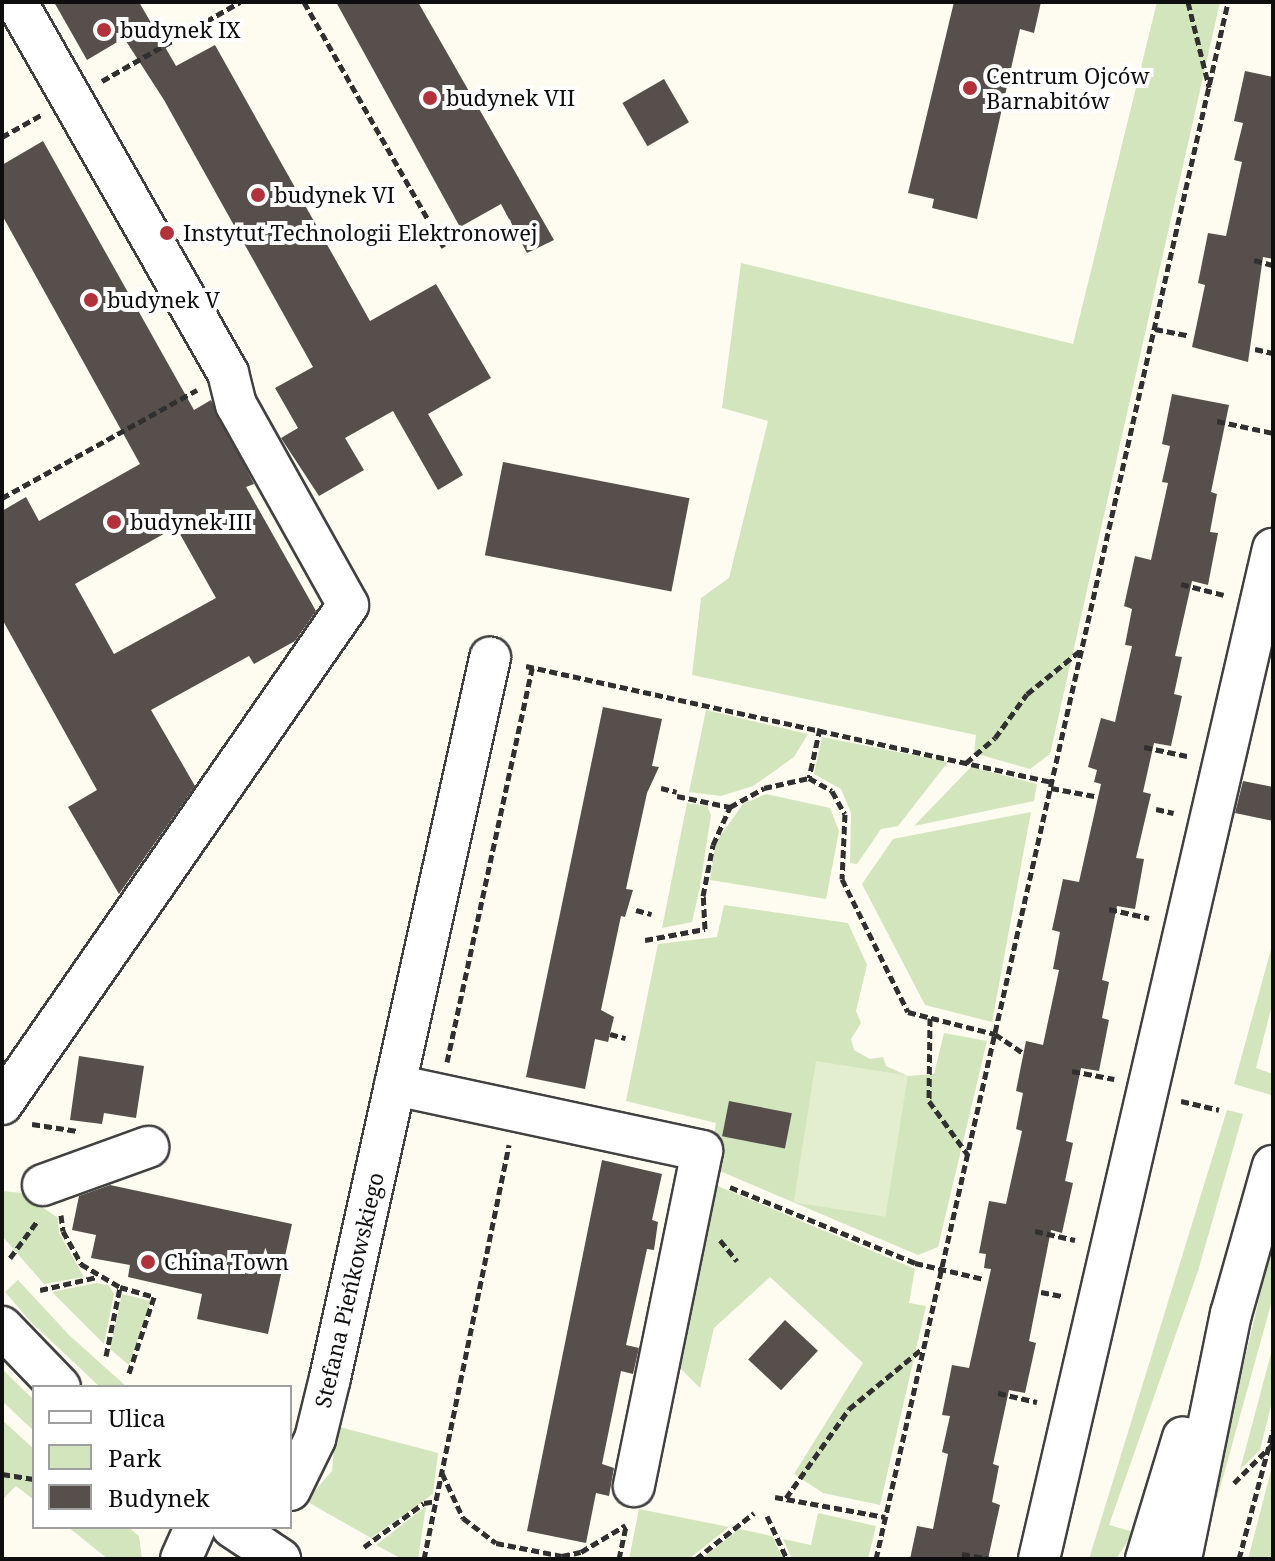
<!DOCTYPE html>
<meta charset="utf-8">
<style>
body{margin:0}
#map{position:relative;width:1275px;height:1561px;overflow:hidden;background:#fefbf0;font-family:"Noto Serif",serif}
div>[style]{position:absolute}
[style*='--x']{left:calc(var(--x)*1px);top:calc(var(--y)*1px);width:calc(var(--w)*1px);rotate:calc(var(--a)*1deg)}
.green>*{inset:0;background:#d3e5bd}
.pitch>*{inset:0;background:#e3eece;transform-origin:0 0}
.building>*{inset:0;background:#564f4b;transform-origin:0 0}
.path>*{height:5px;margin-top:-2.5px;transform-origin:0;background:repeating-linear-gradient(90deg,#303030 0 8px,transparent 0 12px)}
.roads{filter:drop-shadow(2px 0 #414141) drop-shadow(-2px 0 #414141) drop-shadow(0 2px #414141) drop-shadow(0 -2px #414141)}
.minor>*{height:40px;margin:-20px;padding:0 20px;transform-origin:20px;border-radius:20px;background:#fff}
.dots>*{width:22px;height:22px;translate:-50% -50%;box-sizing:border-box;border:4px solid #fff;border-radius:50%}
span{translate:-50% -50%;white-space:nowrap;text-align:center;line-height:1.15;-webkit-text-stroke:8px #fff;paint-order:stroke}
.poi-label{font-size:22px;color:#0e0e0e}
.left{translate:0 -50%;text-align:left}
.street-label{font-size:22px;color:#0e0e0e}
.frame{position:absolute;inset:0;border:4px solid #0e0e0e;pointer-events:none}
.legend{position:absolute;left:32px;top:1385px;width:260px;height:144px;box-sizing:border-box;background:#fff;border:2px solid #9f9f9f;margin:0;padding:10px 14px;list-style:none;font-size:24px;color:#0e0e0e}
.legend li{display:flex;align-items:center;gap:16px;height:40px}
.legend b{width:40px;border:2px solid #9f9f9f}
</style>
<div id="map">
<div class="green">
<i style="clip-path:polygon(1157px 2px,1220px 2px,1050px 754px,1030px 769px,974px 753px,976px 735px,692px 675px,701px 598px,729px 578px,768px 421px,722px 408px,741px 263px,1073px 344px)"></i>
<i style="clip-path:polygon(706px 710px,808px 734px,794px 757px,753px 786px,721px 796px,689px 792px)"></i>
<i style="clip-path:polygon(822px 737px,948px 762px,898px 826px,881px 829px,857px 864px,850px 863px,851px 813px,841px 789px,814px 774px)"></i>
<i style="clip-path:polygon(971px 767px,1037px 784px,1034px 801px,914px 826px)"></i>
<i style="clip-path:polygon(766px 794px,830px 808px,839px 831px,826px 899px,710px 880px,716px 842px,743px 804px)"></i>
<i style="clip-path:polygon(687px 803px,707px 806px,711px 815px,700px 887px,692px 922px,662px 928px)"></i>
<i style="clip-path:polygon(1031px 812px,992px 1022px,925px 1005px,862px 884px,893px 839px)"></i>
<i style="clip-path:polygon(724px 905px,848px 923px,867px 965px,856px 1011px,861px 1023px,851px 1039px,854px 1050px,870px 1059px,883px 1057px,886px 1066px,908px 1076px,934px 1074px,944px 1033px,987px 1041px,938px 1247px,918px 1255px,708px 1166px,716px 1123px,626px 1101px,658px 944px,717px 937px)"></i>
<i style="clip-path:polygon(1273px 942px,1273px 1001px,1256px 1068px,1273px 1074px,1271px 1095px,1234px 1084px)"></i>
<i style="clip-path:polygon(1227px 1110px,1243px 1114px,1198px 1271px,1109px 1525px,1134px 1532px,1116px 1559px,1089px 1559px)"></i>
<i style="clip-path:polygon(713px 1184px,915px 1269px,909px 1303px,926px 1306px,880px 1505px,823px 1493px,794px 1474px,863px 1363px,770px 1277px,714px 1328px,700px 1388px,671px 1359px)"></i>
<i style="clip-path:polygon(2px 1191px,22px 1193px,58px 1218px,59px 1233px,84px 1277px,44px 1284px,2px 1236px)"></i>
<i style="clip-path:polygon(1273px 1240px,1273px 1297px,1217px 1499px,1212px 1497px)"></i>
<i style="clip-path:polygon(18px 1280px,69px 1335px,127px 1387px,100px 1387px,31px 1322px,5px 1292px)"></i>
<i style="clip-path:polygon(96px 1283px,108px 1285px,114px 1294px,104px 1344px,52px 1292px)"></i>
<i style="clip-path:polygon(122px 1294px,151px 1301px,129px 1365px,110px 1349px)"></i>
<i style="clip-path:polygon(1273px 1346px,1273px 1398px,1260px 1450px,1240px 1470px)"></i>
<i style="clip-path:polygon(2px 1369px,34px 1400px,34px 1431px,2px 1401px)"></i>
<i style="clip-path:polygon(2px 1420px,34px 1449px,34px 1500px,16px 1486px,2px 1500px)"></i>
<i style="clip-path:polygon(336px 1426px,438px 1453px,433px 1494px,371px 1538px,306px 1501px,332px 1471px)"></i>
<i style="clip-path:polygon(1273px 1463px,1273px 1559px,1248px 1559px)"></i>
<i style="clip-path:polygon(426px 1506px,418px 1559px,402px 1559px,376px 1545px)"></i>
<i style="clip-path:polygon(639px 1509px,729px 1527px,689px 1559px,629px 1559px)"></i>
<i style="clip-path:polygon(818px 1513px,876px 1526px,868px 1559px,792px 1559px,783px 1539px,811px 1545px)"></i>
<i style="clip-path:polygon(68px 1527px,128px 1527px,139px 1536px,142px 1559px,108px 1559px)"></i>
<i style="clip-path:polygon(739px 1529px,772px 1536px,783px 1559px,702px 1559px)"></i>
</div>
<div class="pitch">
<i style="left:816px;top:1061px;width:93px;height:143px;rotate:9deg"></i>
</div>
<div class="building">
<i style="clip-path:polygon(54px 2px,139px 2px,176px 66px,215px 45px,370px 321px,436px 284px,491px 378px,428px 414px,463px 475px,438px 490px,393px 411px,345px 438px,364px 470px,319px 496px,281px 438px,298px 428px,275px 388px,313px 367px,164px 100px,124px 38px,87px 60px)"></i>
<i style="clip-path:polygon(336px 2px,418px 2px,554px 240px,527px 253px,501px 204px,460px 227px)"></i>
<i style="clip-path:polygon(954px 2px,1041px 2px,1034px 33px,1020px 29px,977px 219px,932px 208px,934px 199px,908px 193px)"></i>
<i style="clip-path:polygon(1245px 71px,1273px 77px,1273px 259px,1263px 257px,1248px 362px,1192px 347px,1205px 285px,1198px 283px,1208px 233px,1226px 236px,1242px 162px,1234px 160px,1243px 123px,1234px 121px)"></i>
<i style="left:664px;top:79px;width:50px;height:48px;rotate:60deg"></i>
<i style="clip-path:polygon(evenodd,43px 141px,194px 410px,211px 400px,254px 484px,246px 487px,316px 611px,295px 641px,254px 664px,249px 656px,151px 710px,195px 786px,119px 894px,68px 807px,97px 790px,2px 619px,2px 511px,26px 497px,39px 521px,140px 464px,2px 215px,2px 165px,43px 141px,176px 527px,216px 598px,114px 654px,75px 584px,176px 527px)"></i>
<i style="clip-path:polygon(1172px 394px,1229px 405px,1211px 492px,1217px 494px,1210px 532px,1218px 533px,1208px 585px,1192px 581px,1175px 656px,1182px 657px,1174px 694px,1182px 696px,1171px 746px,1154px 743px,1143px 792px,1151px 794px,1136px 858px,1144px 859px,1135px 909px,1117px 906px,1102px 980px,1109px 982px,1102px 1018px,1109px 1020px,1099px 1071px,1081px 1068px,1066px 1141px,1073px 1143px,1065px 1181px,1073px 1183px,1062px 1233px,1051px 1230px,1029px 1341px,1036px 1343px,1025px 1393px,1009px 1390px,993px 1464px,999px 1466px,992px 1502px,1000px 1505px,988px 1559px,910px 1559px,917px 1526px,933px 1529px,948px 1454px,942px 1452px,950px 1416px,942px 1415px,952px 1365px,969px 1368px,991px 1269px,984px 1268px,986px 1254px,979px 1253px,989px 1201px,1006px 1204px,1022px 1131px,1016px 1129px,1023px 1093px,1016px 1091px,1026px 1041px,1043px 1045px,1059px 970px,1053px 969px,1060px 932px,1052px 930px,1063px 879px,1079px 882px,1101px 784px,1094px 782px,1097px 770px,1088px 767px,1101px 718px,1115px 722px,1132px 646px,1125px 645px,1132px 609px,1124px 606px,1135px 556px,1151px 560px,1168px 483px,1162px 482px,1170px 446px,1162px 444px)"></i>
<i style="left:503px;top:462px;width:190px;height:95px;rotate:11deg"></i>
<i style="clip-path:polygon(603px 707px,662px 719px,652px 766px,659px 767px,647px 793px,626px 889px,633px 890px,625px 917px,621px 916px,601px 1010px,614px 1017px,608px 1042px,595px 1039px,585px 1089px,526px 1077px)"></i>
<i style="clip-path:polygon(1243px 781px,1273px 787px,1273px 821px,1235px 813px)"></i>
<i style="clip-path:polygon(79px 1056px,144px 1066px,136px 1118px,104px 1113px,102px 1124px,70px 1120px)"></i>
<i style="left:729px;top:1101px;width:64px;height:36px;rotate:11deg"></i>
<i style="clip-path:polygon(602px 1160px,662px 1174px,652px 1220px,658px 1222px,654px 1250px,647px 1249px,626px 1345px,639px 1348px,633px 1374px,621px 1371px,602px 1464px,614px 1468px,609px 1496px,596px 1493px,586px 1543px,527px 1531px)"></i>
<i style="clip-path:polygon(110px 1185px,292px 1224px,268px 1334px,197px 1319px,202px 1294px,128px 1277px,130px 1265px,91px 1258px,96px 1235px,72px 1230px,79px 1196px)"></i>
<i style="left:785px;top:1320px;width:45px;height:54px;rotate:43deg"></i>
</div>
<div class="path">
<i style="--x:304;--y:2;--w:282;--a:60.3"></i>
<i style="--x:1188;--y:2;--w:88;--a:76.1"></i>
<i style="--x:102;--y:81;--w:159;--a:-29.8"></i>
<i style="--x:2;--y:137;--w:45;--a:-29.4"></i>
<i style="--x:1254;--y:260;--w:20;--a:15"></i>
<i style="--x:1155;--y:329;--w:33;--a:11"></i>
<i style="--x:1255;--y:349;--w:18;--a:13"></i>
<i style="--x:1217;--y:421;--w:57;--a:12.1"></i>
<i style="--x:2;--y:498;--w:223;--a:-29"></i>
<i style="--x:1181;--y:584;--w:44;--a:14.3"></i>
<i style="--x:526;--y:666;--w:539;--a:12.44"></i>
<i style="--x:820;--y:728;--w:51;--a:102.4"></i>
<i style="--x:809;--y:778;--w:26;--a:29"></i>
<i style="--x:832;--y:791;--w:26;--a:61"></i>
<i style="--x:845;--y:814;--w:65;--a:92.6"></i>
<i style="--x:842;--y:879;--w:148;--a:63.6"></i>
<i style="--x:908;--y:1012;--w:90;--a:14.2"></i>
<i style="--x:995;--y:1034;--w:34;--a:34"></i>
<i style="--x:1144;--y:747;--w:44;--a:11.8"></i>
<i style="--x:966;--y:763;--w:38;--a:-41"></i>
<i style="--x:995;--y:738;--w:54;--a:-54"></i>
<i style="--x:1027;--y:694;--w:70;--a:-39.2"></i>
<i style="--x:661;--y:788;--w:16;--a:14"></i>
<i style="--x:1051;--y:788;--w:44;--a:10.5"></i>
<i style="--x:677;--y:796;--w:54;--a:11.7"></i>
<i style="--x:1156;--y:809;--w:18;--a:13"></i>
<i style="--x:1109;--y:909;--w:41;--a:12.7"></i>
<i style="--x:636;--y:910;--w:16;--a:15"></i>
<i style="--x:645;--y:940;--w:61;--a:-10.4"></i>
<i style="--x:705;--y:929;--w:33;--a:-93"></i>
<i style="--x:703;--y:896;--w:52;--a:-78.9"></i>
<i style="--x:713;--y:845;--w:42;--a:-65.9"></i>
<i style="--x:730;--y:807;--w:39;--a:-29"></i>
<i style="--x:764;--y:788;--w:46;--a:-12.5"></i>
<i style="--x:930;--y:1018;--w:83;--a:90.7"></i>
<i style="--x:929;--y:1101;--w:67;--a:54.2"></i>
<i style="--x:610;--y:1034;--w:16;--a:15"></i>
<i style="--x:447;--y:1062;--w:403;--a:-77.8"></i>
<i style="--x:1072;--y:1071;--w:43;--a:10.8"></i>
<i style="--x:1181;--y:1101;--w:39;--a:13"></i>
<i style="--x:32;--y:1124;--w:46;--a:8.8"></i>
<i style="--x:730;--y:1187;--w:200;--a:22.3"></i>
<i style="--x:915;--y:1263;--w:71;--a:13.1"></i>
<i style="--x:61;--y:1215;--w:16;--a:83"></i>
<i style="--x:63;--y:1231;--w:38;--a:61"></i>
<i style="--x:81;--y:1264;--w:45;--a:30.5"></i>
<i style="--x:1035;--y:1231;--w:41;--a:12.7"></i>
<i style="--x:720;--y:1240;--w:27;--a:51"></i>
<i style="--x:10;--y:1258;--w:47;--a:-53.6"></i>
<i style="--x:40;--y:1290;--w:58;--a:-12.8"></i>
<i style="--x:1041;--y:1292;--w:21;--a:11"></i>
<i style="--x:106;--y:1356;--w:70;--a:-78.5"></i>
<i style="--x:120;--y:1287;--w:35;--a:16"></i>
<i style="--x:154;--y:1297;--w:83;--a:108.2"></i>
<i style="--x:998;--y:1393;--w:40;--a:13"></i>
<i style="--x:442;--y:1473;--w:50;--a:65"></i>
<i style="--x:463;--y:1518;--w:41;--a:37.1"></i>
<i style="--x:496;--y:1543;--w:67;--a:11.1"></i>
<i style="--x:562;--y:1556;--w:19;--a:-12"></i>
<i style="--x:581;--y:1552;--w:52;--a:-31"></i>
<i style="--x:2;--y:1474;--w:32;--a:9"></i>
<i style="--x:1234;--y:1483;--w:55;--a:-45"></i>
<i style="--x:775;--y:1497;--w:112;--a:10.3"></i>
<i style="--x:786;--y:1498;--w:109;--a:-54.7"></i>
<i style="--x:849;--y:1409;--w:96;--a:-39.5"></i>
<i style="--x:767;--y:1516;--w:47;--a:65.1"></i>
<i style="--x:364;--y:1547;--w:74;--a:-36.3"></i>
<i style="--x:424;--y:1503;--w:12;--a:-9"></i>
<i style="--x:962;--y:1554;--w:28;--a:10"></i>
<i style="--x:424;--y:1559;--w:423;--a:-78.4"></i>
<i style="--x:619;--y:1559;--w:34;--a:-78"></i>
<i style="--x:696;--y:1559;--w:74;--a:-38.4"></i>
<i style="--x:876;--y:1559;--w:1596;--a:-77.26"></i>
<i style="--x:1239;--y:1559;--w:133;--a:-75.2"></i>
</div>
<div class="roads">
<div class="minor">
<i style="--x:395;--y:1085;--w:314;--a:12.1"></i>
<i style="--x:702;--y:1151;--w:342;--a:101.5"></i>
<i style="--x:2;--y:1104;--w:607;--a:-55.26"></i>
<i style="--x:348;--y:605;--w:229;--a:-119.2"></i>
<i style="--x:236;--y:405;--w:33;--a:-104"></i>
<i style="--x:228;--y:373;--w:427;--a:-119.7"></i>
<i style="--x:43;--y:1185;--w:112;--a:-19.9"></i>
<i style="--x:2;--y:1327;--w:83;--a:46"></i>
<i style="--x:290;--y:1490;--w:57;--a:-63.9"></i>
<i style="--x:315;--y:1439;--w:63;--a:-76.2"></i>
<i style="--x:330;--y:1378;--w:738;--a:-77.47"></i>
<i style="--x:232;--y:1527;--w:58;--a:33.7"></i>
<i style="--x:181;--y:1559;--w:35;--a:-66"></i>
<i style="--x:1039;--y:1559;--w:1037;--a:-76.96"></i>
<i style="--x:1146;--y:1559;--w:127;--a:-73.1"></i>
<i style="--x:1181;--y:1559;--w:250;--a:-78.5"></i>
<i style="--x:1231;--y:1314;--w:154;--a:-74.2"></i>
</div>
</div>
<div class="dots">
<i style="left:104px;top:30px;background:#b2323c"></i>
<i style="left:970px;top:88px;background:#b2323c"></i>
<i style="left:430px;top:98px;background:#b2323c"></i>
<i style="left:258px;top:195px;background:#b2323c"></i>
<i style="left:167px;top:233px;background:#b2323c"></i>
<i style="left:91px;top:300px;background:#b2323c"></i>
<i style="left:114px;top:522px;background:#b2323c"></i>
<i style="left:148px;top:1262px;background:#b2323c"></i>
</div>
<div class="poi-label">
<span class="left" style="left:120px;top:30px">budynek IX</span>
<span class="left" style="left:986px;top:88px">Centrum Ojców<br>Barnabitów</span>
<span class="left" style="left:446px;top:98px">budynek VII</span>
<span class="left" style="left:274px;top:195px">budynek VI</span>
<span class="left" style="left:183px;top:233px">Instytut Technologii Elektronowej</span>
<span class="left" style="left:107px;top:300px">budynek V</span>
<span class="left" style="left:130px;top:522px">budynek III</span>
<span class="left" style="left:164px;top:1262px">China Town</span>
</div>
<div class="street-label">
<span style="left:349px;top:1290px;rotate:-77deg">Stefana Pieńkowskiego</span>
</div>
<div class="frame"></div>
<ul class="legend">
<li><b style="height:10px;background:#fff"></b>Ulica</li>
<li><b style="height:22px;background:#d3e5bd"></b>Park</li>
<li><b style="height:22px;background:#564f4b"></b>Budynek</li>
</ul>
</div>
